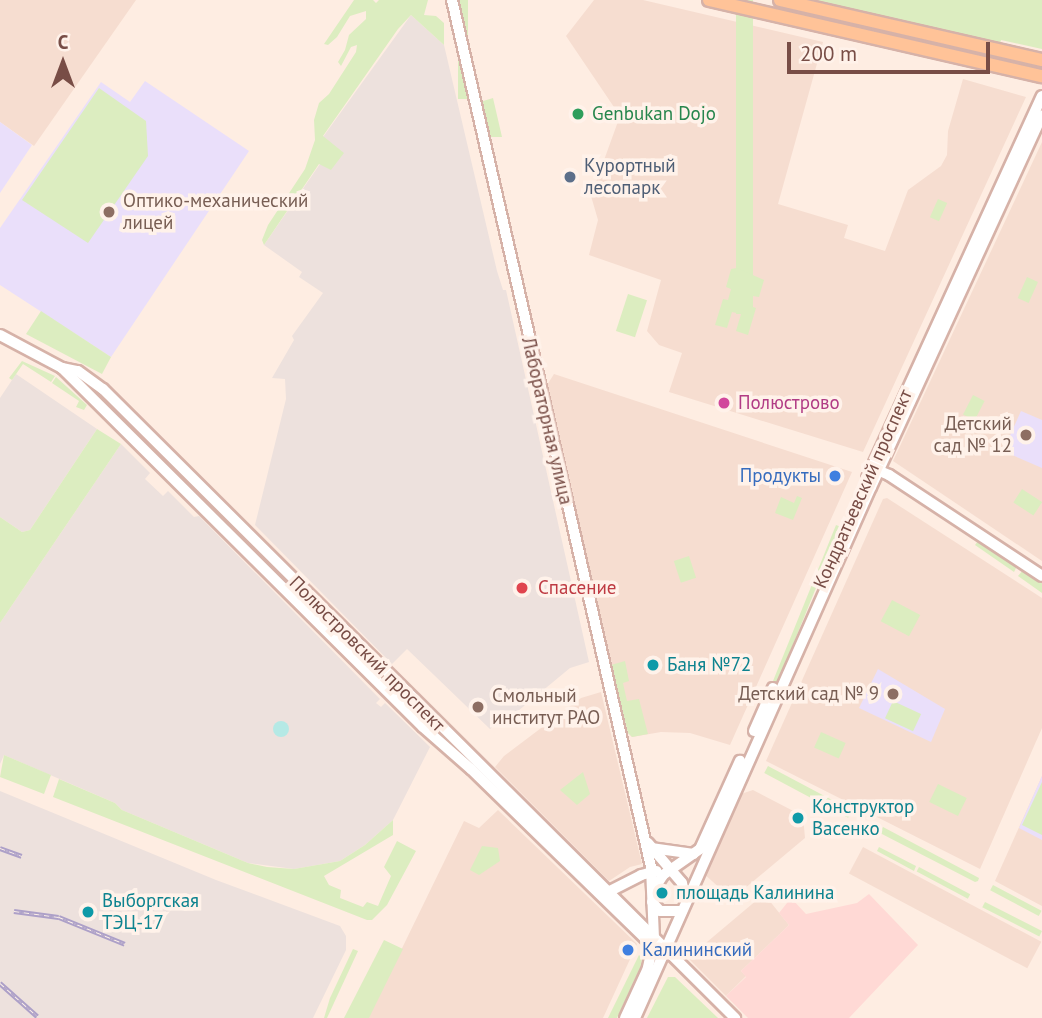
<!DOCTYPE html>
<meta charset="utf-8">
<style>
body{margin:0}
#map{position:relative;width:1042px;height:1018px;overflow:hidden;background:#feede2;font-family:"PT Sans",sans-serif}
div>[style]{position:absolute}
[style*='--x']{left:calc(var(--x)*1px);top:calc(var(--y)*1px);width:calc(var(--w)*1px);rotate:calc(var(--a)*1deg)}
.residential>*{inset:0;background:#f6ddd0;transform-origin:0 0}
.commercial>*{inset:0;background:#ffd9d5}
.industrial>*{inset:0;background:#ede1dd}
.education>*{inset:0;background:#eadffa}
.green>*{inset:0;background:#dcedc0;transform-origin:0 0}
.water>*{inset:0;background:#b5e9e5}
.round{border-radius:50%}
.roads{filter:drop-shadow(2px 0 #d6b2a8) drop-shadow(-2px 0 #d6b2a8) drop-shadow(0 2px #d6b2a8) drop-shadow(0 -2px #d6b2a8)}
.secondary>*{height:10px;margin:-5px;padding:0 5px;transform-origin:5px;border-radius:5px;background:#fff}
.primary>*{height:12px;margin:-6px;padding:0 6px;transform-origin:6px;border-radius:6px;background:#ffc398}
.rail>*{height:4.5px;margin-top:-2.25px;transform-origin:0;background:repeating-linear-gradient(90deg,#fff2ea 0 5px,#ada0c8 0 10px);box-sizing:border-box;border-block:2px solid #ada0c8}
.dots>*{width:19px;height:19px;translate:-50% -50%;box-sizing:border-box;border:4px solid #fff2ea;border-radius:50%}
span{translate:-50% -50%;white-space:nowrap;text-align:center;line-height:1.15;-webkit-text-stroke:7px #fff2ea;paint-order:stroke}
.leisure-label{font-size:19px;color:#27864d}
.left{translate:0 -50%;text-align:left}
.service-label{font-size:19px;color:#4e5e75}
.education-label{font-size:19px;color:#785e54}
.right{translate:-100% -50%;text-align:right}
.hotel-label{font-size:19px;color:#b23c85}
.street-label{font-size:19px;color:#784d46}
.shop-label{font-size:19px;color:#366cbe}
.health-label{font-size:19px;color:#be3a42}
.culture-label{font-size:19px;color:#0d838f}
.north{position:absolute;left:28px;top:28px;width:70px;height:70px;-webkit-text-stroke:5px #fff2ea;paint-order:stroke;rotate:0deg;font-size:19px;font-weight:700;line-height:28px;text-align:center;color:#784d46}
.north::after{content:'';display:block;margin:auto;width:24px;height:32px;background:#784d46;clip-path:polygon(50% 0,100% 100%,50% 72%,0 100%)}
.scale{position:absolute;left:787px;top:42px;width:203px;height:32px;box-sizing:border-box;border:4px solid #784d46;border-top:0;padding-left:9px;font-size:21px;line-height:24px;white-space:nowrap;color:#784d46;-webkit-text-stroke:5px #fff2ea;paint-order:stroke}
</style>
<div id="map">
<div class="residential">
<i style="clip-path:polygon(0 0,136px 0,34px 146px,0 122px)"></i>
<i style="clip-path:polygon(594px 0,643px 0,823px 42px,778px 204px,848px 225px,844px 238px,885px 251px,908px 190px,941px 166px,947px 155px,948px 131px,963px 79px,1026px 97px,863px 452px,669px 392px,682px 353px,659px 345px,647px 331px,661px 280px,589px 255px,598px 220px,591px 196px,620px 116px,566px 36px)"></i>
<i style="clip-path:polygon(1042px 142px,1042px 561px,893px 461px)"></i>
<i style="clip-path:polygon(554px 374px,852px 472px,730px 745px,690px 733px,661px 732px,632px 737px,628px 733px,547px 385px)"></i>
<i style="clip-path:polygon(887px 498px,1042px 598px,1042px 728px,980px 869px,766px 761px,883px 499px)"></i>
<i style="clip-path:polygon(601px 692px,642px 864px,630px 867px,609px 881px,495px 767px,504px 756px,581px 698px)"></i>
<i style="clip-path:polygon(1042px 776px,1042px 906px,995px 881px)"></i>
<i style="clip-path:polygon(753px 790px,803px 816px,805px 838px,732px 899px,703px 873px,738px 795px)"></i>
<i style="clip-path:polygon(498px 810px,637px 944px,603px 1018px,368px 1018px,464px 821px,479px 828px)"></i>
<i style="left:863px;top:847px;width:202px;height:30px;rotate:28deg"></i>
<i style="clip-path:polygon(764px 894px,789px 925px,741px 971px,746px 976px,726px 996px,688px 958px)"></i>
</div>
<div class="commercial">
<i style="clip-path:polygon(869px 894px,918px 945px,849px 1018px,748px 1018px,726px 996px,746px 977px,741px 971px,789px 925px,779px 913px,791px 898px,806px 914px,857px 903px)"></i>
</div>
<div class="industrial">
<i style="clip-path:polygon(411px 15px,444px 45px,497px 271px,503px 290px,506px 290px,589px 662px,570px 668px,501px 725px,498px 722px,490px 729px,407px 649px,392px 664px,255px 525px,286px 399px,285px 379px,272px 378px,294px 340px,292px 336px,323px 293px,299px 277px,302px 272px,264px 245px,320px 164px,343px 153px,323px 137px)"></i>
<i style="clip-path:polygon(16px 374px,97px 429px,30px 530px,22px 532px,0 517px,0 398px)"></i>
<i style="clip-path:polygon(121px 444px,150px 473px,145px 479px,163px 496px,168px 491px,194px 517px,199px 516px,380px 699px,376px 703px,381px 707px,385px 703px,430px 747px,393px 820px,365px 845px,340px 861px,294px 869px,248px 863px,122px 810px,115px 803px,4px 755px,0 764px,0 623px)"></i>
<i style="clip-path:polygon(0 791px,216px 880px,340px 926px,346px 936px,346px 950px,313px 1018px,0 1018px)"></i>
</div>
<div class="education">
<i style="clip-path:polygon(145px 81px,249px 151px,111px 357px,0 285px,0 228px,101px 82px,130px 102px)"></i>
<i style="clip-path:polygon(0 122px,32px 145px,0 193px)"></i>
<i style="clip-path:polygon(1021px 411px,1042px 420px,1042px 468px,1003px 451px)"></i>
<i style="clip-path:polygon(878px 669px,945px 709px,931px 742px,859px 708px)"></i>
<i style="clip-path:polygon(1042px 776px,1042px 840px,1019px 828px)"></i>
</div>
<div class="green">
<i style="clip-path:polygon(354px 0,373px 0,376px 3px,379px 0,428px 0,424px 15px,436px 16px,444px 23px,444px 45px,411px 15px,398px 29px,323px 136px,344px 153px,331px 170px,319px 164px,264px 245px,262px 240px,268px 225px,305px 169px,315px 140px,314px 120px,319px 103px,329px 94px,356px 52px,357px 45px,351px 47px,341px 66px,338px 62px,345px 50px,349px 35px,366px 19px,366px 11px,350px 16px,337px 37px,328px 45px,324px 44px)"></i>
<i style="left:458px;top:0;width:10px;height:99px"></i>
<i style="left:736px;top:0;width:17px;height:314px"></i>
<i style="clip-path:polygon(815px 0,1042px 0,1042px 49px,1001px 40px,1000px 44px)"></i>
<i style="clip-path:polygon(99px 88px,146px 121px,148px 156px,88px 243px,22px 200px)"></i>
<i style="clip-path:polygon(493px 98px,502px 137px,486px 137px,480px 102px)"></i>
<i style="left:938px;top:199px;width:10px;height:20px;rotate:24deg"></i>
<i style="clip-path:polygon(737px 268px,764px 280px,759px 297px,753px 296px,750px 306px,756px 308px,748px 335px,736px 331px,741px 314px,732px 312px,727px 328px,715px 325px,723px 299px,728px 300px,731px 289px,726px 287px,731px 269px)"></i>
<i style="left:1027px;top:277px;width:12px;height:23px;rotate:24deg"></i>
<i style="left:628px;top:294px;width:20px;height:39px;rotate:18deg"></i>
<i style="clip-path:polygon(41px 311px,111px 357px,102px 374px,26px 334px)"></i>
<i style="clip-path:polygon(22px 361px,55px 376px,51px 382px,23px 364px,12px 380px,9px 378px)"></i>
<i style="clip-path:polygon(56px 377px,87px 405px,84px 410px,76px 407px,79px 401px,52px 383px)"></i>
<i style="left:973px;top:395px;width:13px;height:22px;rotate:27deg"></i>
<i style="clip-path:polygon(97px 429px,121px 444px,0 623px,0 517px,22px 532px,30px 530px)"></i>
<i style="left:1022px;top:489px;width:24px;height:16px;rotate:33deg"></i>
<i style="left:872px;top:493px;width:4px;height:172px;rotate:27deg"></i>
<i style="clip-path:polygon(797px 496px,802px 498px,793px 520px,775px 513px,781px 497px,794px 503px)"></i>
<i style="left:836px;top:525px;width:5px;height:201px;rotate:22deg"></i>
<i style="clip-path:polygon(978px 541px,1017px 566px,1014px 572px,975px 545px)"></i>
<i style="left:689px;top:556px;width:23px;height:16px;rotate:72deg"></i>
<i style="clip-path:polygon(1023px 570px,1042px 583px,1042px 593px,1018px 576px)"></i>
<i style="left:892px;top:600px;width:32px;height:24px;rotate:28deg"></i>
<i style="clip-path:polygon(625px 661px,629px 681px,623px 683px,627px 701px,639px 699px,648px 734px,632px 737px,628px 733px,611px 665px)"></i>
<i style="left:893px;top:701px;width:31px;height:19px;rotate:25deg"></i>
<i style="left:821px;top:732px;width:27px;height:17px;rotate:24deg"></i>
<i style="clip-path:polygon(4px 755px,51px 775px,44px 794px,0 777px)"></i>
<i style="left:768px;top:766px;width:95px;height:8px;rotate:28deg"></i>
<i style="clip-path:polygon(583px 772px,590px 794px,577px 805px,560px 790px)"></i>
<i style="clip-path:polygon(59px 779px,115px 803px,122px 810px,248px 863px,267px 867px,294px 869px,340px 861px,365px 845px,393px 820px,393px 835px,324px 876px,329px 885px,341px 890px,340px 898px,363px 907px,367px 902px,378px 906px,391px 876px,384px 867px,397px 841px,416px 851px,387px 905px,372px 920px,367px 920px,53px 797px)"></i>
<i style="clip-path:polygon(1042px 782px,1042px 835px,1022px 825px)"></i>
<i style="left:938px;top:784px;width:32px;height:20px;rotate:26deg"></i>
<i style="clip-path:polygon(883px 827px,979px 878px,978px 881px,975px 882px,880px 833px)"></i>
<i style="clip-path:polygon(482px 846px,498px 848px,500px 861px,479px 875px,470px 870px)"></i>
<i style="clip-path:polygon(879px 847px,916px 866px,914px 871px,877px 851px)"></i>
<i style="left:919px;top:867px;width:58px;height:5px;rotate:28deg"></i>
<i style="left:993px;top:885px;width:55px;height:6px;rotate:28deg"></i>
<i style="left:985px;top:902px;width:64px;height:6px;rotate:27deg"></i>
<i style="clip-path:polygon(384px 940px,403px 949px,369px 1018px,344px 1018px)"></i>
<i style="clip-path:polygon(353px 949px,358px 951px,327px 1018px,324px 1018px,330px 998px)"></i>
<i style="clip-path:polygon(639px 955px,642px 958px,641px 966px,617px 1018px,608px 1018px)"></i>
<i style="clip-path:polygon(668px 977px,675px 977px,718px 1018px,647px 1018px)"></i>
</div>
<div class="water">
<i class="round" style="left:273px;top:721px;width:16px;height:16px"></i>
</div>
<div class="roads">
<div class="secondary">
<i style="--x:452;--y:0;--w:890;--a:77.07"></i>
<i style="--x:651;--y:867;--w:72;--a:87.6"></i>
<i style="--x:654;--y:939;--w:30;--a:102"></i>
<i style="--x:648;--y:968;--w:55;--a:114.7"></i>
<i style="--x:0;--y:335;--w:70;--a:28"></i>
<i style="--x:62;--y:368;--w:16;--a:11"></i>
<i style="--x:78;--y:371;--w:31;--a:36"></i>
<i style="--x:103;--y:389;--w:892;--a:44.86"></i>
<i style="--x:62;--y:368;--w:509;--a:44.84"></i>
<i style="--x:423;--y:727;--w:64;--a:41.2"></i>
<i style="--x:471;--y:769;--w:258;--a:44.2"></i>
<i style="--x:875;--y:469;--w:15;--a:23"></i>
<i style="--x:889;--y:475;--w:183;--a:33.4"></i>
<i style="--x:867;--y:478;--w:420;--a:-65.4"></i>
<i style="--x:754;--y:731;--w:47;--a:-66.2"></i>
<i style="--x:648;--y:843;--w:52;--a:49.6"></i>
<i style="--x:682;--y:883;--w:18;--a:77"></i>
<i style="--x:651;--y:848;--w:43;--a:7.9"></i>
<i style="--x:654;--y:889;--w:17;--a:-57"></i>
<i style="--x:663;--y:875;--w:45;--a:-35.1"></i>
<i style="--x:700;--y:849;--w:97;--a:-65.6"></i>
<i style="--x:608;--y:892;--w:37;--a:-27"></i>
<i style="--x:641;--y:875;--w:16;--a:-14"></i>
<i style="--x:652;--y:902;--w:12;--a:48"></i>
<i style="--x:660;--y:911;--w:22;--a:0"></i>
<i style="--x:635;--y:1018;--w:581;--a:-66.04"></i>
<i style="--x:871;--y:487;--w:409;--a:-65.3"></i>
</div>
<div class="primary">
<i style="--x:709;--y:0;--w:342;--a:12.9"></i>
<i style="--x:780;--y:0;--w:269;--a:12.9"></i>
</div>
</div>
<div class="rail">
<i style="--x:0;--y:848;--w:23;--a:20"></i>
<i style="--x:14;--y:911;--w:45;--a:7.6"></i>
<i style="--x:59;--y:917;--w:71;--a:22.2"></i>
<i style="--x:0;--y:983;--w:50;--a:41.7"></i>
</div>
<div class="dots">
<i style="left:578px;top:114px;background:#2e9e5b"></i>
<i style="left:570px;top:177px;background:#5c6f8a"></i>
<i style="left:109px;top:212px;background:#8d6e63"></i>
<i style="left:724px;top:403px;background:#d1479c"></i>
<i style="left:1026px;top:435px;background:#8d6e63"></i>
<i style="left:835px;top:476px;background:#3f7fe0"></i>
<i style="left:522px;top:588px;background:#e0444e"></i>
<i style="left:653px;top:665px;background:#0f9aa8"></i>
<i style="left:893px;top:694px;background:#8d6e63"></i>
<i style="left:478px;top:707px;background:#8d6e63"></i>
<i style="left:798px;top:818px;background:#0f9aa8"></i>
<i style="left:662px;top:893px;background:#0f9aa8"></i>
<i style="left:88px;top:912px;background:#0f9aa8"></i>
<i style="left:628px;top:950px;background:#3f7fe0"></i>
</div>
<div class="leisure-label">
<span class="left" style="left:592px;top:114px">Genbukan Dojo</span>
</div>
<div class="service-label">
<span class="left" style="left:584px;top:177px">Курортный<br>лесопарк</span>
</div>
<div class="education-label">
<span class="left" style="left:123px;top:212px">Оптико-механический<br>лицей</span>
<span class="right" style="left:1012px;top:435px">Детский<br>сад № 12</span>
<span class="right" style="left:879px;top:694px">Детский сад № 9</span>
<span class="left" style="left:492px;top:707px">Смольный<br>институт РАО</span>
</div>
<div class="hotel-label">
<span class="left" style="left:738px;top:403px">Полюстрово</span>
</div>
<div class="street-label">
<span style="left:547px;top:421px;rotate:77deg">Лабораторная улица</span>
<span style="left:863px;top:489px;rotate:-66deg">Кондратьевский проспект</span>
<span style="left:367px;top:654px;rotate:45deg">Полюстровский проспект</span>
</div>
<div class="shop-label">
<span class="right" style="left:821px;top:476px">Продукты</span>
<span class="left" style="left:642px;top:950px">Калининский</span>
</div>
<div class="health-label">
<span class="left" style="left:538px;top:588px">Спасение</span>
</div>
<div class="culture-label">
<span class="left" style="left:667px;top:665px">Баня №72</span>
<span class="left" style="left:812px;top:818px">Конструктор<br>Васенко</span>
<span class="left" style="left:676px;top:893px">площадь Калинина</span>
<span class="left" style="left:102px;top:912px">Выборгская<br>ТЭЦ-17</span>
</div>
<div class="north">С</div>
<div class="scale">200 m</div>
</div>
